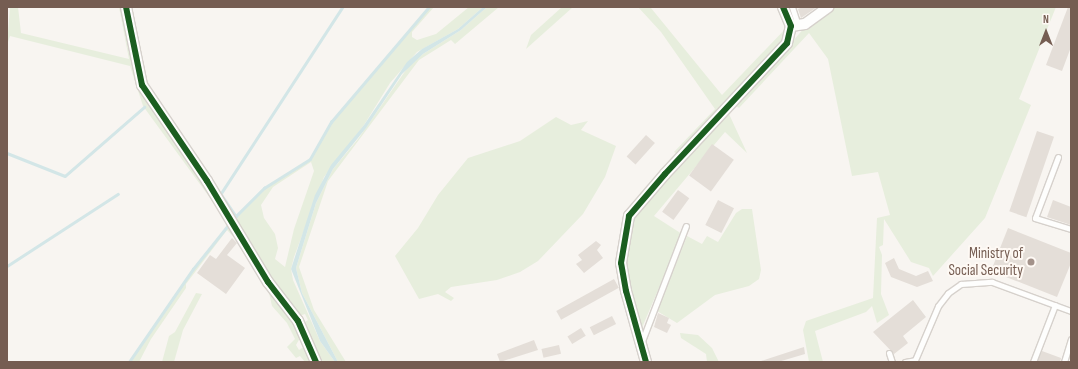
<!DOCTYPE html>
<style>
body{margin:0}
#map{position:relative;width:1078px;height:369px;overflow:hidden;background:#f8f5f1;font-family:"Sofia Sans Condensed",sans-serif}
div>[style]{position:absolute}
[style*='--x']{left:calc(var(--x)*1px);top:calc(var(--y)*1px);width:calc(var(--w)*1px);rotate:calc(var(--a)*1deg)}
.green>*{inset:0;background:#e7eedd}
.water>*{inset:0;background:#d3e6e7}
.stream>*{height:2.5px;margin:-1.25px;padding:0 1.25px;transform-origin:1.25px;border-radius:1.25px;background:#d3e6e7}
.building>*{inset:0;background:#e4ded8;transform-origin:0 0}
.roads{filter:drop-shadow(1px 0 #d6d1cc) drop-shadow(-1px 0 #d6d1cc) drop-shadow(0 1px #d6d1cc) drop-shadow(0 -1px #d6d1cc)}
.service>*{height:5px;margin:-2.5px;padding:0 2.5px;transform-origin:2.5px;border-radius:2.5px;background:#fefefd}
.minor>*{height:10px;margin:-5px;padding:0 5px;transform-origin:5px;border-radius:5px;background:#fefefd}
.cycleway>*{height:6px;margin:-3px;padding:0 3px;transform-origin:3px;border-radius:3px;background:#1b5e20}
.dots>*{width:11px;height:11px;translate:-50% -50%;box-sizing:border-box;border:2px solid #fef9f4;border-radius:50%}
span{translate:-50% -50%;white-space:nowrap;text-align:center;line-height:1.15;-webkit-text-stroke:4px #fef9f4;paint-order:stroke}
.poi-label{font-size:15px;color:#755d52}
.right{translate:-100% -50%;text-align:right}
.frame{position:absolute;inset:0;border:8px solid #755d52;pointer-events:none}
.north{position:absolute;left:1026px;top:12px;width:40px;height:40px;-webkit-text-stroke:3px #fef9f4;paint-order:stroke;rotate:0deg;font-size:11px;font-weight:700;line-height:16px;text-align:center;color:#755d52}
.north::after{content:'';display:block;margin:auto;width:14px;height:18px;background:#755d52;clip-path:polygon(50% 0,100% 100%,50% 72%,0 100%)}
</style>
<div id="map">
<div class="green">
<i style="clip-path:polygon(10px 7px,18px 7px,21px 33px,129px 59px,119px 7px,121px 7px,141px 93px,230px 222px,242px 246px,227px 230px,186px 284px,186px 288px,151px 339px,139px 362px,129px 362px,193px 269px,229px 224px,143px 106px,130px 66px,10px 36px,7px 45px)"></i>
<i style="clip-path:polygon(evenodd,430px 7px,434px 7px,412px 32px,412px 37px,417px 40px,436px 34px,469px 7px,483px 7px,458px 29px,417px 52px,390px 83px,364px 125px,324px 177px,294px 257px,291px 269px,293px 280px,320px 341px,335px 362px,320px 362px,303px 323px,308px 320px,305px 314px,299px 316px,280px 293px,234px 218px,265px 189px,310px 160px,331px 123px,430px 7px,311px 162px,314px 171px,294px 229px,285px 267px,275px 259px,278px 248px,275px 234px,264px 218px,261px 205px,273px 187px,311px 162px)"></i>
<i style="clip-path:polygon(487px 7px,499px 7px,455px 44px,451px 40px,419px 60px,328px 181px,299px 267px,314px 310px,346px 362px,338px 362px,302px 293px,296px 268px,316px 203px,333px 169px,358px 139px,408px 67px,423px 54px,461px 30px)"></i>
<i style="clip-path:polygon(562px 7px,573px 7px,526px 49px,531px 35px)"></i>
<i style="clip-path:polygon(638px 7px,651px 8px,722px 95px,789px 25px,788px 35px,677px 154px,674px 152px,715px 109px,661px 32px)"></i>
<i style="clip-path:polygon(830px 7px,1056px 7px,1019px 99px,1031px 105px,985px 218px,933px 276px,929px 268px,911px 262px,884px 219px,883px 245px,879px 247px,882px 255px,881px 294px,889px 315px,877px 323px,872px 306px,866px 312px,815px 331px,823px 362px,809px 362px,803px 330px,806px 321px,873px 298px,877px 218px,890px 215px,878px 172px,852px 176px,828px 59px,809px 33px,739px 108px,736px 106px,806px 26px)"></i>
<i style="clip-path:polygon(729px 114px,747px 153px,725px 132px,654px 216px,682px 234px,641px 330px,624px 268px,631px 223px,684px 157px)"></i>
<i style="clip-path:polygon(556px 117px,571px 125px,588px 121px,581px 130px,616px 146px,605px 177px,583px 214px,538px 261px,520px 272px,497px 280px,451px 287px,445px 292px,454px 298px,451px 301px,438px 294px,419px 299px,395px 256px,418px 228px,438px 195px,468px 158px,520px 141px)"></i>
<i style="clip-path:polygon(742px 209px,752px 209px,761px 270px,759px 279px,749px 286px,715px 295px,677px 323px,657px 311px,687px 236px,702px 244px,707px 236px,718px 242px,736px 213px)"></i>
<i style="clip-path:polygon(244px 252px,295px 322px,300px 338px,296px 345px,299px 350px,305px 346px,309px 362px,305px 362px,300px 356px,296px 358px,287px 347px,295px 339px,287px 323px,272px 306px,269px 293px)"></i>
<i style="clip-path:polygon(196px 293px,202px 294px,183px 330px,174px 362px,162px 362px,169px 336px,175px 332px)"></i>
<i style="clip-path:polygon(680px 333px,698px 335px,712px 348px,719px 362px,707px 362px,706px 354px,681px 338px)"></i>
</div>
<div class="water">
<i style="clip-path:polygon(483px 7px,487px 7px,461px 30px,423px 54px,402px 74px,366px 128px,333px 169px,316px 203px,296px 268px,302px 293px,338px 362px,335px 362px,320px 341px,291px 269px,315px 195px,331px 165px,364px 125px,407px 62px,422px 49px,458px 29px)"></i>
</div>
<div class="stream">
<i style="--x:343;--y:7;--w:223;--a:123.1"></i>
<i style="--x:221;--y:194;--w:27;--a:56"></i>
<i style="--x:236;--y:216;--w:40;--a:-45"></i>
<i style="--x:264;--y:188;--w:54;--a:-32.2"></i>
<i style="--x:310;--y:159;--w:43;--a:-60.4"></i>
<i style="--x:331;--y:122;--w:151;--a:-49.6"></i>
<i style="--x:7;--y:153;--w:62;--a:21.6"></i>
<i style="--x:65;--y:176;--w:105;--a:-41.1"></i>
<i style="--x:7;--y:266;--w:132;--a:-33"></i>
<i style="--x:129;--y:362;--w:113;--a:-55.5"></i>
<i style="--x:193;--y:269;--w:58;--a:-51.3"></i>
</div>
<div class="building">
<i style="clip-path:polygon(803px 7px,817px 7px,801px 18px,798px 9px)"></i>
<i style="clip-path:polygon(1068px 7px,1071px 7px,1071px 47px,1062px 71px,1046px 65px)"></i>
<i style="left:1037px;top:131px;width:18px;height:85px;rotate:19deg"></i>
<i style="left:646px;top:135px;width:12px;height:29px;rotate:42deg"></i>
<i style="left:712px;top:144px;width:27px;height:39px;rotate:36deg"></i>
<i style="left:678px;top:190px;width:14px;height:27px;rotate:36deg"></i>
<i style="left:718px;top:200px;width:18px;height:28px;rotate:27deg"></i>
<i style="clip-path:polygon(1053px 200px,1071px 207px,1071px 225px,1047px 217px)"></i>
<i style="clip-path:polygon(1008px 228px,1071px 253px,1071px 263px,1057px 297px,991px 271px)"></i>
<i style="clip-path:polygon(232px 238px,237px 243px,227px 255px,245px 268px,226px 294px,197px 273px,210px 255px,216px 259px)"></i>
<i style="clip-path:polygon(596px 241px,601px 245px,597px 250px,603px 258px,584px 273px,576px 264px,582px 260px,578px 255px)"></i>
<i style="clip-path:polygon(894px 258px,899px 269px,916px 276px,928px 271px,933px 281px,917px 287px,891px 277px,885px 263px)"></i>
<i style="left:614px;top:279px;width:10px;height:66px;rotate:61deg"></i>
<i style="clip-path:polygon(913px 300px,926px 317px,903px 336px,908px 343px,894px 354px,873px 332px)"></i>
<i style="clip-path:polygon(658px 313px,669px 318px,667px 323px,671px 325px,667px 333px,654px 327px)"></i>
<i style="left:612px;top:316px;width:9px;height:25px;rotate:63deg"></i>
<i style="left:581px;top:328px;width:9px;height:16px;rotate:58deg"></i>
<i style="clip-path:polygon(534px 340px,538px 350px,500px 362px,497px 354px)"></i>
<i style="left:559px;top:345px;width:9px;height:18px;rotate:77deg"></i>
<i style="clip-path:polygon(804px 347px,805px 354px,778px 362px,758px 362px)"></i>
<i style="clip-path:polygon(1042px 351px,1061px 358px,1060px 362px,1037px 362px)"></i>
</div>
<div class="roads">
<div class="service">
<i style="--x:792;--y:7;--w:19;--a:72"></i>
<i style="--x:1058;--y:157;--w:65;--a:110.7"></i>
<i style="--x:1035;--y:218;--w:38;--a:17"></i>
<i style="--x:642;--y:341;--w:123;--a:-69.1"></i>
<i style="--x:889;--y:353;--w:9;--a:72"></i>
<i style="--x:905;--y:362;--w:10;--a:-11"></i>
<i style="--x:915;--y:360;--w:59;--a:-66.9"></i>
<i style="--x:938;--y:306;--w:16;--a:-52"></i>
<i style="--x:948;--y:293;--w:16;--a:-35"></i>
<i style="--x:961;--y:284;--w:31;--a:-4"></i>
<i style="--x:992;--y:282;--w:84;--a:20.2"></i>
<i style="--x:1033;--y:362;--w:61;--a:-68.9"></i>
<i style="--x:1064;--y:362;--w:24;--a:-73"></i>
</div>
<div class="minor">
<i style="--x:126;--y:7;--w:80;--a:78.4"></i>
<i style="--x:142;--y:85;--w:116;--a:55.9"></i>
<i style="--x:207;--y:181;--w:118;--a:58.9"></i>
<i style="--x:268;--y:282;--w:49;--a:52.4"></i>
<i style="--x:298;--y:321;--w:45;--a:66.3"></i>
<i style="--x:791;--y:26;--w:14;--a:-8"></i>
<i style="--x:805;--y:24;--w:29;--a:-36"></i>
<i style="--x:646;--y:362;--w:74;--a:-105.7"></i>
<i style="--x:626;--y:291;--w:28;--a:-100"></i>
<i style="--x:621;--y:263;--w:48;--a:-80.3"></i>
<i style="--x:629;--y:216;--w:55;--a:-49.4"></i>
<i style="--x:665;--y:174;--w:179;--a:-47"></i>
<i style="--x:787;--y:43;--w:17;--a:-77"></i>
<i style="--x:791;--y:26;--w:21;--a:-113"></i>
</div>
</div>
<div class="cycleway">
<i style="--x:126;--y:7;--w:80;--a:78.4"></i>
<i style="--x:142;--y:85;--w:116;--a:55.9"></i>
<i style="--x:207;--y:181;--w:118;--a:58.9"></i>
<i style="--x:268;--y:282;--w:49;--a:52.4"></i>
<i style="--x:298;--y:321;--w:45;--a:66.3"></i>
<i style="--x:646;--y:362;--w:74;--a:-105.7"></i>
<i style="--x:626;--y:291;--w:28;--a:-100"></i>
<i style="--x:621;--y:263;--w:48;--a:-80.3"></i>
<i style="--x:629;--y:216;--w:55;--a:-49.4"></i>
<i style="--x:665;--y:174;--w:179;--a:-47"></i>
<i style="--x:787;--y:43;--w:17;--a:-77"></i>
<i style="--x:791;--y:26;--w:21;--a:-113"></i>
</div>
<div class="dots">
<i style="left:1031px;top:262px;background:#a3928a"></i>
</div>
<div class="poi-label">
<span class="right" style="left:1023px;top:262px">Ministry of<br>Social Security</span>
</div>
<div class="frame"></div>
<div class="north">N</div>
</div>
